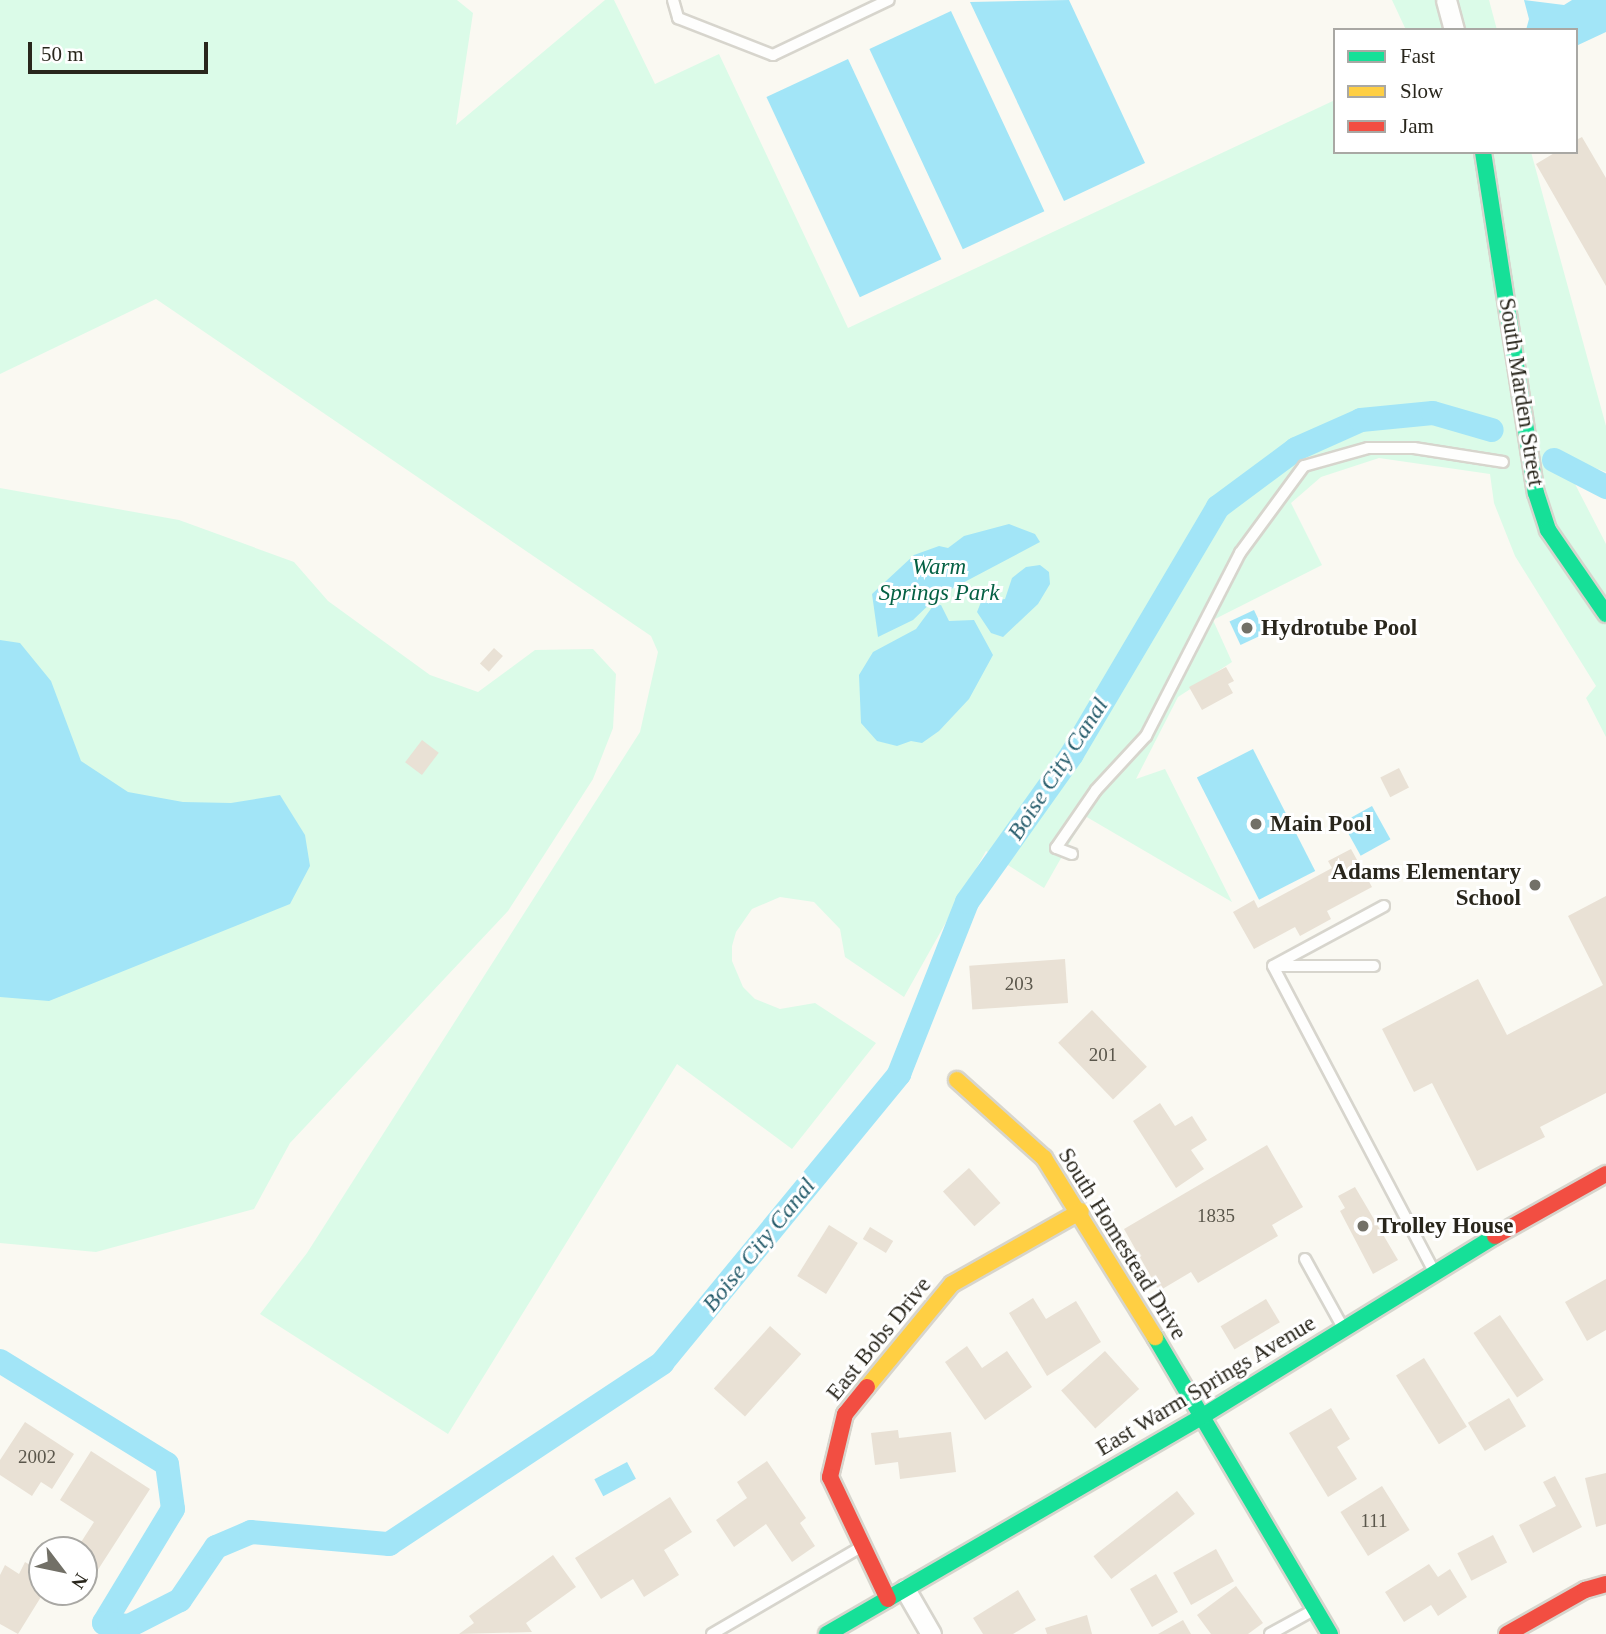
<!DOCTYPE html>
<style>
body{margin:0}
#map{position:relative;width:1606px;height:1634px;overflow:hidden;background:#faf9f2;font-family:Georgia,serif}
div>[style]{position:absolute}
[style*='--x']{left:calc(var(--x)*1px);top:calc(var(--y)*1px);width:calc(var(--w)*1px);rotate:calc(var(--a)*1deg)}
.green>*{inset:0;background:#dbfbe8}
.water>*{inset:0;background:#a2e5f7;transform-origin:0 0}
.canal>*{height:24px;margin:-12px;padding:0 12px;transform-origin:12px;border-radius:12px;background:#a2e5f7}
.building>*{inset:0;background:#e9e1d5;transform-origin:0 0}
.roads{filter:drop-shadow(2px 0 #d7d5cd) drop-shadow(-2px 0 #d7d5cd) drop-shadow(0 2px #d7d5cd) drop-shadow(0 -2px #d7d5cd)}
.lane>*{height:10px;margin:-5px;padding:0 5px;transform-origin:5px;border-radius:5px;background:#fefefd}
.street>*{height:19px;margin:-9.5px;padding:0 9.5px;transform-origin:9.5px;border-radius:9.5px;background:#fefefd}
.fast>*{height:16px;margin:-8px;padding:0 8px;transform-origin:8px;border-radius:8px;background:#16e098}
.slow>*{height:16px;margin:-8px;padding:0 8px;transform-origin:8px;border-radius:8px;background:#ffcf43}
.jam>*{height:16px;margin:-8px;padding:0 8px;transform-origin:8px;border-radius:8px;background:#f24e42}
.dots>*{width:19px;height:19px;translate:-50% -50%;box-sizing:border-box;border:4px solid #fff;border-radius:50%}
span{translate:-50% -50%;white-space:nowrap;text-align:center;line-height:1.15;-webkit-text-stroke:6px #fff;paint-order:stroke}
.number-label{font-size:19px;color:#5a564b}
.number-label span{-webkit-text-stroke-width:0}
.street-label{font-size:23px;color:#29261c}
.park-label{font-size:23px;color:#056144;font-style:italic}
.poi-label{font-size:23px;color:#29261c;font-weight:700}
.left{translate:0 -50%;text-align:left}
.right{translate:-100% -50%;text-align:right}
.water-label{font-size:24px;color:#275d6c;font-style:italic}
.legend{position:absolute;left:1333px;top:28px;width:245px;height:126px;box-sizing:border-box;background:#fff;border:2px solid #a9a8a4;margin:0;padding:9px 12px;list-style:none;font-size:21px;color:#29261c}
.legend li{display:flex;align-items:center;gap:14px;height:35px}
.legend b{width:35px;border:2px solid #a9a8a4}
.north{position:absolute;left:28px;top:1536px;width:70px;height:70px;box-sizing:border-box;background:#fff;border:2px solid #a9a8a4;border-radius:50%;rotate:122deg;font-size:19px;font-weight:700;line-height:28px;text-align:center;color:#29261c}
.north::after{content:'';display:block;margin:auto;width:24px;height:32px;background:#727067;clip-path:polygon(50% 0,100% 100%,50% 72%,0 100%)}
.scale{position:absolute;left:28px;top:42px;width:180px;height:32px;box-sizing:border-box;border:4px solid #29261c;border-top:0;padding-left:9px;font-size:21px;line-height:24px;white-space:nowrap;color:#29261c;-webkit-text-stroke:5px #fff;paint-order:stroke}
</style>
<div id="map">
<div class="green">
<i style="clip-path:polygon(0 0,457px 0,473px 13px,456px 125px,605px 0,614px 0,655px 84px,719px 54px,848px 328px,1335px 100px,1335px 152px,1531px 152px,1606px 426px,1606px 472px,1560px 455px,1606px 544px,1606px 737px,1586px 698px,1596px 686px,1515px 556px,1494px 503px,1490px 474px,1379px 458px,1321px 477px,1291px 503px,1322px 565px,1213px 620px,1232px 662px,1178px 697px,1136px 779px,1165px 769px,1232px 902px,1085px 816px,1044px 888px,986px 851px,904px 997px,845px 957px,840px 929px,814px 902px,780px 897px,752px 909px,736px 932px,732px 946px,732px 961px,743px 987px,755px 999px,780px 1009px,815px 1003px,876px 1043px,792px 1149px,677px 1064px,448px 1434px,260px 1314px,307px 1253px,640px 732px,658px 652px,651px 636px,156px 299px,0 374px)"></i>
<i style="clip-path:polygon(1392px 0,1489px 0,1497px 30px,1406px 30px)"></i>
<i style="clip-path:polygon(0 488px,179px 520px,294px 562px,328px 601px,430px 675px,478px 692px,535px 650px,593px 649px,616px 674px,613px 728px,593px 779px,508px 911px,290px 1143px,254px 1209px,96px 1252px,0 1243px)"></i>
</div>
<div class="water">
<i style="clip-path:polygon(1069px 0,1145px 163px,1064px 201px,970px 2px)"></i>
<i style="clip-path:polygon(1524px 0,1564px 5px,1572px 0,1606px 0,1606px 32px,1576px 46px,1576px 30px,1526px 30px,1529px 19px)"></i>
<i style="left:951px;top:11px;width:221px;height:90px;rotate:65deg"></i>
<i style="left:848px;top:59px;width:221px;height:90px;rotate:65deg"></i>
<i style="clip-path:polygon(1009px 524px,1035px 534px,1040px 542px,938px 596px,913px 620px,878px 637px,872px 594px,914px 555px,939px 546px,948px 548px,964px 536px)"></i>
<i style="clip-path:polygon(1040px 565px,1049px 572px,1050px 584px,1038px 604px,1003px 637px,991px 633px,977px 612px,981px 602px,1005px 599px,1012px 578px,1026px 567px)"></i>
<i style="clip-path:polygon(941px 605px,949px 621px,974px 620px,993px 655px,969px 699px,939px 731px,922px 743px,911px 741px,897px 746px,877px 741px,861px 723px,859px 675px,873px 652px,916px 629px,933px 606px)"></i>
<i style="left:1254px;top:610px;width:26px;height:27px;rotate:65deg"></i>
<i style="clip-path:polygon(0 640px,20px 643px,51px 681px,81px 761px,128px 792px,183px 802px,231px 803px,280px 795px,305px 835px,310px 866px,290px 904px,49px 1001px,0 997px)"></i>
<i style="left:1253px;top:749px;width:137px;height:63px;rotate:63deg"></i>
<i style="left:1372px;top:806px;width:38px;height:34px;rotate:61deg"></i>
<i style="left:627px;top:1462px;width:19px;height:37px;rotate:62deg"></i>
</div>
<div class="canal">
<i style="--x:1554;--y:460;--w:59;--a:27.4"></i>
<i style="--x:0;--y:1361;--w:196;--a:31.7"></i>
<i style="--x:167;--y:1464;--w:45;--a:82.4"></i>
<i style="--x:173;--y:1509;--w:133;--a:121.2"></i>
<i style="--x:104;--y:1623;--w:25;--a:7"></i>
<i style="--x:129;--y:1626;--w:57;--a:-27"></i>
<i style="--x:180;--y:1600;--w:64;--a:-55.8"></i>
<i style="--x:216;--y:1547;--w:38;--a:-23"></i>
<i style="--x:251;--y:1532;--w:139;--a:5"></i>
<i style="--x:389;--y:1544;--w:328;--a:-33.5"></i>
<i style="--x:662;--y:1363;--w:374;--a:-50.6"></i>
<i style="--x:899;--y:1074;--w:185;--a:-68.4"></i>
<i style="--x:967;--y:902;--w:181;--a:-54.6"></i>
<i style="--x:1072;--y:754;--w:287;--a:-59.4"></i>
<i style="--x:1218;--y:507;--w:97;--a:-36.6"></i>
<i style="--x:1296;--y:449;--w:71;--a:-24"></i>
<i style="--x:1361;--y:420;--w:72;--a:-5.6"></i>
<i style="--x:1433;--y:413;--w:61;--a:16.1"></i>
</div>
<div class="building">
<i style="clip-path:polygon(1582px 137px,1606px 178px,1606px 286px,1536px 164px,1556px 152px,1576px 152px,1576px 140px)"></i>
<i style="left:494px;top:648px;width:12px;height:21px;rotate:42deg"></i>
<i style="clip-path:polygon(1226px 667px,1234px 681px,1228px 684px,1233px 693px,1202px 710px,1189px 687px)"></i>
<i style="left:422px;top:740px;width:21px;height:28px;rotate:37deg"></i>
<i style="left:1399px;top:768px;width:22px;height:21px;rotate:63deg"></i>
<i style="clip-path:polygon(1351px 849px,1372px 887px,1327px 911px,1331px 919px,1300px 936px,1295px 927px,1254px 949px,1233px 912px,1254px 900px,1258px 908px,1332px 868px,1328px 861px)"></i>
<i style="clip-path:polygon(1606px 896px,1606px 1093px,1540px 1127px,1545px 1137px,1477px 1171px,1432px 1083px,1414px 1092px,1382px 1029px,1478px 979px,1507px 1035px,1603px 985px,1568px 916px)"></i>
<i style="left:1065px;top:959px;width:44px;height:96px;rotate:86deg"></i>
<i style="left:1092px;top:1010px;width:79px;height:47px;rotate:46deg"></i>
<i style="clip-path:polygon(1160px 1103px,1175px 1126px,1192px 1116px,1207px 1140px,1191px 1150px,1204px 1169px,1176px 1188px,1133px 1121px)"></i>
<i style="clip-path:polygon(1267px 1145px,1303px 1207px,1272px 1225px,1278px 1236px,1198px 1283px,1191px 1272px,1159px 1291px,1124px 1229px)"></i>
<i style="left:969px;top:1168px;width:47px;height:35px;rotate:48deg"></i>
<i style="clip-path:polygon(1355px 1187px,1398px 1260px,1373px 1274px,1340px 1211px,1345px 1208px,1338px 1196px)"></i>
<i style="left:829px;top:1225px;width:34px;height:60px;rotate:32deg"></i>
<i style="left:870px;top:1227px;width:27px;height:14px;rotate:31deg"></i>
<i style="clip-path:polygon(1606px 1279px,1606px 1330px,1587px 1341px,1565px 1302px)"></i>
<i style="clip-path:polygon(1033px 1298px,1046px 1319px,1076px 1301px,1101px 1342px,1047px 1376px,1009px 1313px)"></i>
<i style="left:1266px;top:1299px;width:27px;height:53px;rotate:59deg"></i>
<i style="left:1500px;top:1315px;width:78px;height:32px;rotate:56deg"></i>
<i style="left:770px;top:1326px;width:42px;height:84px;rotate:42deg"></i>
<i style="clip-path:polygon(967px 1346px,982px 1368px,1007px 1351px,1032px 1387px,985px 1420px,945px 1362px)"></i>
<i style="left:1105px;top:1351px;width:51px;height:59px;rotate:48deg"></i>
<i style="left:1424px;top:1358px;width:81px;height:33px;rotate:58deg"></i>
<i style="left:1509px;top:1398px;width:33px;height:48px;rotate:59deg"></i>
<i style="clip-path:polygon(1331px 1408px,1350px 1439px,1337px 1447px,1357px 1479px,1328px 1497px,1289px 1433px)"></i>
<i style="clip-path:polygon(25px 1422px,74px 1454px,52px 1489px,41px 1482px,32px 1496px,0 1475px,0 1460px)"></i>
<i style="clip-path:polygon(898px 1430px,899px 1438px,951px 1432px,956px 1472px,900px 1479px,898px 1462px,875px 1465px,871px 1433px)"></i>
<i style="clip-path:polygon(91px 1451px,150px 1489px,92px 1579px,84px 1574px,84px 1550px,76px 1550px,94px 1522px,60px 1500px)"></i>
<i style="clip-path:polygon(767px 1461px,806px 1518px,800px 1523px,815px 1546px,792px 1562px,766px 1524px,734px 1547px,716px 1520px,747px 1498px,737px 1482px)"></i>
<i style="clip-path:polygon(1606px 1473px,1606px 1524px,1596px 1527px,1585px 1478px)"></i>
<i style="clip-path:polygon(1555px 1476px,1582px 1527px,1533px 1553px,1519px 1525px,1556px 1506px,1543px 1482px)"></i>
<i style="left:1382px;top:1486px;width:52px;height:49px;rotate:58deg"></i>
<i style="left:1177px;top:1491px;width:29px;height:106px;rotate:52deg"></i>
<i style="clip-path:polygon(670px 1497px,692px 1532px,664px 1550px,679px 1575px,644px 1597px,633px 1579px,601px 1599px,575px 1558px)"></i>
<i style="left:1493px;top:1535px;width:31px;height:40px;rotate:63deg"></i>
<i style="left:1216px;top:1549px;width:37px;height:49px;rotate:61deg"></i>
<i style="clip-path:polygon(553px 1555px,576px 1587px,526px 1623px,532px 1632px,459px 1634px,474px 1623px,469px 1616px)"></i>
<i style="clip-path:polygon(25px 1562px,42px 1572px,44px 1592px,18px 1634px,0 1624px,0 1575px,5px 1565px,19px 1574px)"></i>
<i style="clip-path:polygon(1429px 1564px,1438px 1577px,1450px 1569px,1467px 1597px,1438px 1616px,1431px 1605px,1404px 1622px,1385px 1592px)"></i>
<i style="left:1156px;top:1574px;width:44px;height:30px;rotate:60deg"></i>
<i style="clip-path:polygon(1236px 1586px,1263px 1623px,1248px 1634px,1211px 1634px,1197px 1615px)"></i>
<i style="clip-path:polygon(1018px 1590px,1036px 1620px,1013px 1634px,983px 1634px,973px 1618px)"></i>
<i style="clip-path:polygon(1087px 1615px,1092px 1634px,1047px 1634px,1045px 1628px)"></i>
<i style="clip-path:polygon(1183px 1620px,1191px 1634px,1158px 1634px)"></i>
</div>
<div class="roads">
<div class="lane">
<i style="--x:673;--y:0;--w:19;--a:74"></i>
<i style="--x:678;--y:18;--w:102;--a:21.3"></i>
<i style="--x:773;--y:55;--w:128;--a:-25.4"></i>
<i style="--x:1072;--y:854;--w:17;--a:-159"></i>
<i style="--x:1056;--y:848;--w:70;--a:-55.4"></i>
<i style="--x:1096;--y:790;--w:74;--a:-47.2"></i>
<i style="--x:1146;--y:736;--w:206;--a:-62.8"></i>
<i style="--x:1240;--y:553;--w:108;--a:-53.7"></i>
<i style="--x:1304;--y:466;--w:66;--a:-15.7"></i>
<i style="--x:1368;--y:448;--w:46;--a:0"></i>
<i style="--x:1414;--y:448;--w:90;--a:8.9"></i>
<i style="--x:1384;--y:906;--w:126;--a:151.6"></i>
<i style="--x:1273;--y:966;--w:344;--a:62.2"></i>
<i style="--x:1278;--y:966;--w:96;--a:0"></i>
<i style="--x:1305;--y:1259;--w:77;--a:61.1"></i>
<i style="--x:712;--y:1634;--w:173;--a:-30.3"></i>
<i style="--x:1270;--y:1634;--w:48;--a:-28.7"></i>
</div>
<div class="street">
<i style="--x:1446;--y:0;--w:31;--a:75"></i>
<i style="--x:905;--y:1589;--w:52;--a:60"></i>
</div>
<div class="fast">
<i style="--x:1483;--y:152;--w:345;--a:81.2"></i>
<i style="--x:1536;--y:493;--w:39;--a:72"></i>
<i style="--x:1548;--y:530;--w:102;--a:55.4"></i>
<i style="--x:1155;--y:1337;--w:345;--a:59.5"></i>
<i style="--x:827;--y:1634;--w:432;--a:-30.1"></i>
<i style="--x:1201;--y:1417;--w:345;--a:-31.6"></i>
</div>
<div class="slow">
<i style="--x:957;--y:1080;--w:117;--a:41.9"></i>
<i style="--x:1044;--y:1158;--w:211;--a:58.2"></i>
<i style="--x:867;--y:1387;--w:134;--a:-50.5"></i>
<i style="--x:952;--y:1284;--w:148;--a:-29.5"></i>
</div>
<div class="jam">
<i style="--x:1495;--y:1236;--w:127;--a:-29.2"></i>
<i style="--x:867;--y:1387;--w:35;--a:129"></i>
<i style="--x:845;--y:1414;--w:65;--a:103.4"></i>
<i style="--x:830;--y:1477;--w:135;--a:64.6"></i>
<i style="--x:1507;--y:1634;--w:90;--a:-29.4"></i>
<i style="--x:1585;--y:1590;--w:22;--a:-16"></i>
</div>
</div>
<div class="dots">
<i style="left:1247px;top:628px;background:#727067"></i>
<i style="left:1256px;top:824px;background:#727067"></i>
<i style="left:1535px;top:885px;background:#727067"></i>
<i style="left:1363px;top:1226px;background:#727067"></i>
</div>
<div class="number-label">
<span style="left:1019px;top:984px">203</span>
<span style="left:1103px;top:1055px">201</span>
<span style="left:1216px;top:1216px">1835</span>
<span style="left:37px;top:1457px">2002</span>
<span style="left:1374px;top:1521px">111</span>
</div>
<div class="street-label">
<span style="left:1521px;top:392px;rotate:81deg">South Marden Street</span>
<span style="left:1122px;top:1244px;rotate:58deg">South Homestead Drive</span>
<span style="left:879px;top:1339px;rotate:-51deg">East Bobs Drive</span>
<span style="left:1206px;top:1386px;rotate:-31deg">East Warm Springs Avenue</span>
</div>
<div class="park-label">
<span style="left:939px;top:580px">Warm<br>Springs Park</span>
</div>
<div class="poi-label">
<span class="left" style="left:1261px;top:628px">Hydrotube Pool</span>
<span class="left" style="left:1270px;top:824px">Main Pool</span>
<span class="right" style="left:1521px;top:885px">Adams Elementary<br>School</span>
<span class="left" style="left:1377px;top:1226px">Trolley House</span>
</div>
<div class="water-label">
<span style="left:1058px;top:769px;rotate:-57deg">Boise City Canal</span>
<span style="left:759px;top:1245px;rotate:-51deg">Boise City Canal</span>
</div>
<ul class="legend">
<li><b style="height:9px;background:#16e098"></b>Fast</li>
<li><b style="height:9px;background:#ffcf43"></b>Slow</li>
<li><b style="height:9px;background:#f24e42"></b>Jam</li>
</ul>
<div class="north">N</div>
<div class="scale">50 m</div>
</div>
